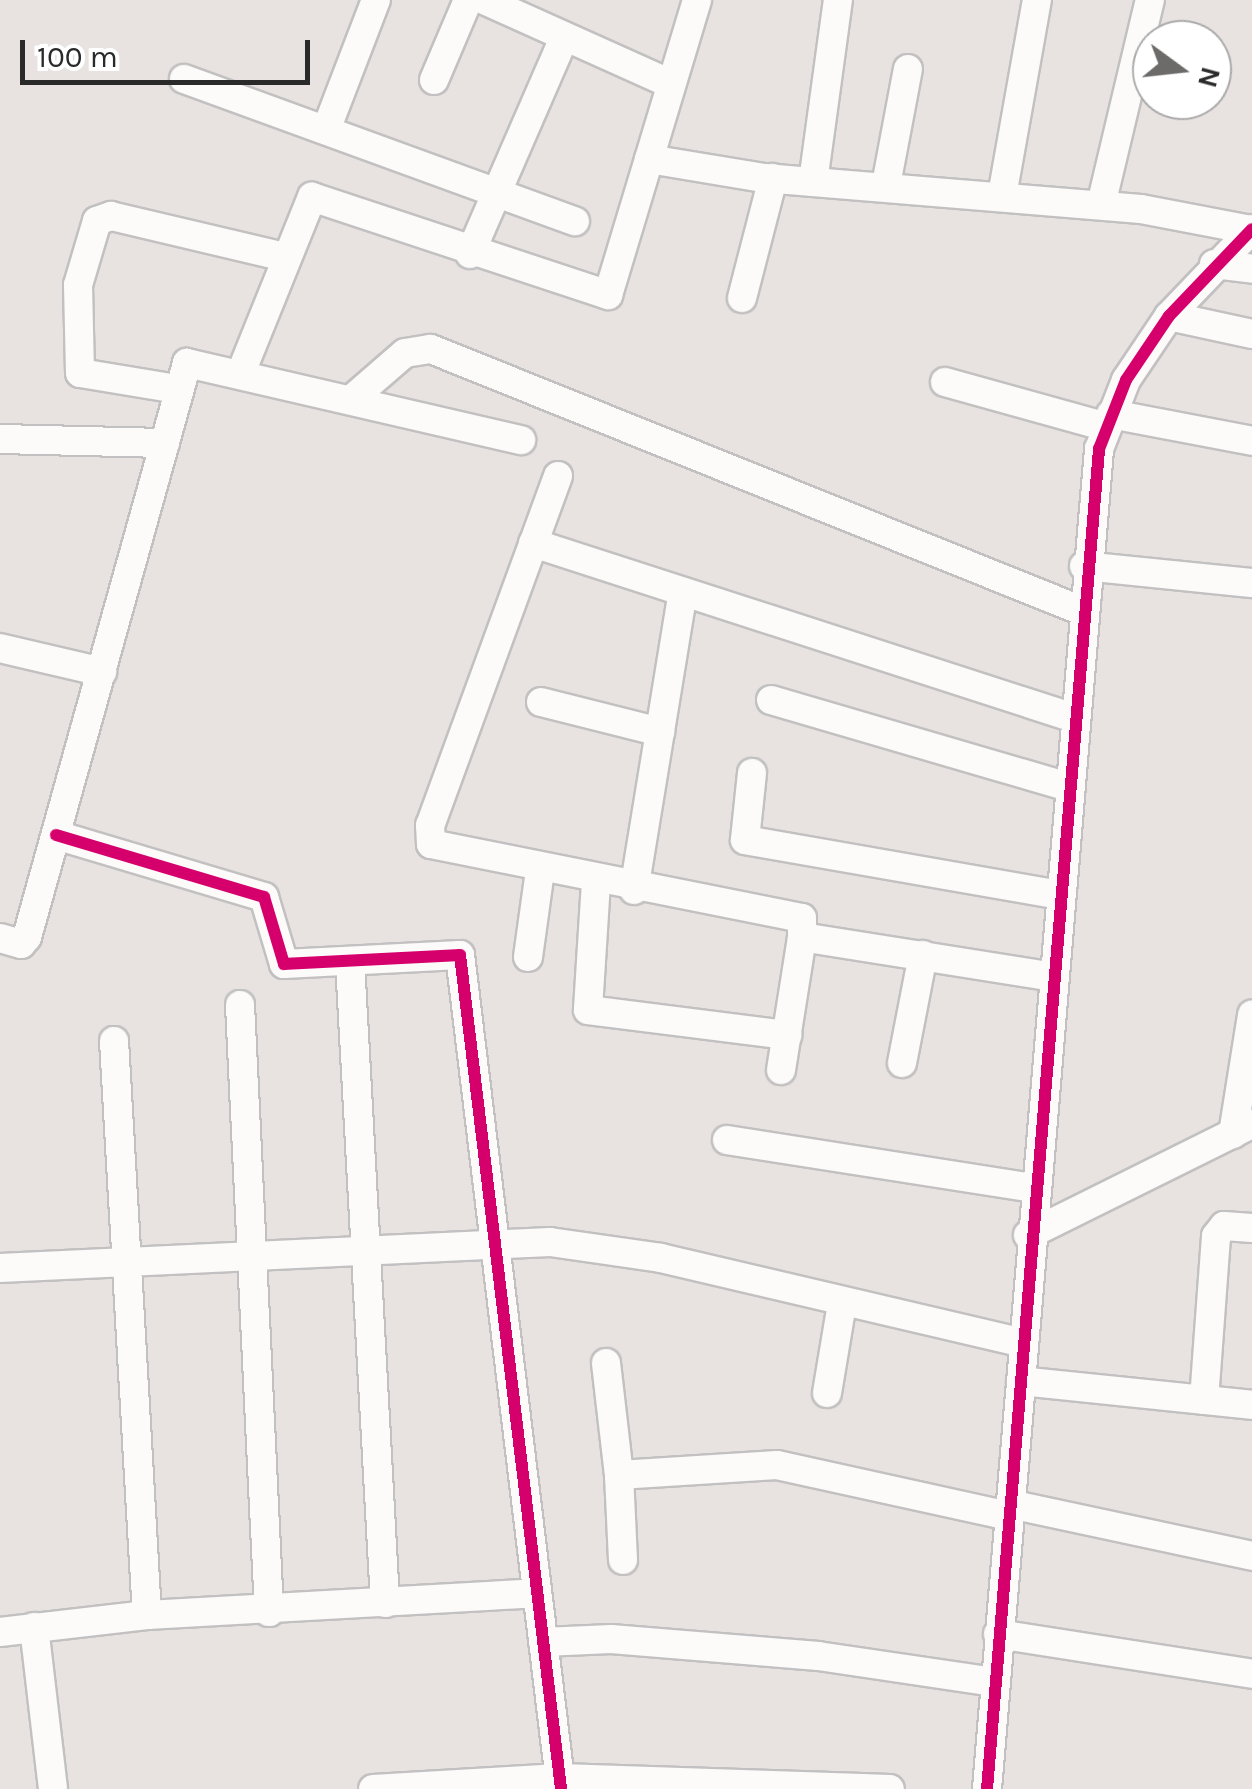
<!DOCTYPE html>
<style>
body{margin:0}
#map{position:relative;width:1252px;height:1789px;overflow:hidden;background:#e8e3e0;font-family:Karla,sans-serif}
div>[style]{position:absolute}
[style*='--x']{left:calc(var(--x)*1px);top:calc(var(--y)*1px);width:calc(var(--w)*1px);rotate:calc(var(--a)*1deg)}
.roads{filter:drop-shadow(2px 0 #c2c0c1) drop-shadow(-2px 0 #c2c0c1) drop-shadow(0 2px #c2c0c1) drop-shadow(0 -2px #c2c0c1)}
.minor>*{height:28px;margin:-14px;padding:0 14px;transform-origin:14px;border-radius:14px;background:#fcfbfa}
.cycleway>*{height:12px;margin:-6px;padding:0 6px;transform-origin:6px;border-radius:6px;background:#d6006c}
span{translate:-50% -50%;white-space:nowrap;text-align:center;line-height:1.15;-webkit-text-stroke:9px #fff;paint-order:stroke}
.north{position:absolute;left:1132px;top:20px;width:100px;height:100px;box-sizing:border-box;background:#fff;border:2px solid #aaa;border-radius:50%;rotate:105deg;font-size:28px;font-weight:700;line-height:40px;text-align:center;color:#2a2a2a}
.north::after{content:'';display:block;margin:auto;width:35px;height:45px;background:#6c6b6a;clip-path:polygon(50% 0,100% 100%,50% 72%,0 100%)}
.scale{position:absolute;left:20px;top:40px;width:290px;height:45px;box-sizing:border-box;border:5px solid #2a2a2a;border-top:0;padding-left:12px;font-size:30px;line-height:35px;white-space:nowrap;color:#2a2a2a;-webkit-text-stroke:8px #fff;paint-order:stroke}
</style>
<div id="map">
<div class="roads">
<div class="minor">
<i style="--x:484;--y:0;--w:205;--a:24.2"></i>
<i style="--x:184;--y:79;--w:416;--a:20"></i>
<i style="--x:434;--y:80;--w:87;--a:-67"></i>
<i style="--x:326;--y:130;--w:139;--a:-69"></i>
<i style="--x:649;--y:159;--w:117;--a:9.4"></i>
<i style="--x:764;--y:178;--w:378;--a:4.7"></i>
<i style="--x:1141;--y:209;--w:112;--a:10.8"></i>
<i style="--x:813;--y:182;--w:184;--a:-82.2"></i>
<i style="--x:886;--y:185;--w:118;--a:-79.3"></i>
<i style="--x:1002;--y:196;--w:199;--a:-79.9"></i>
<i style="--x:1101;--y:205;--w:211;--a:-76.6"></i>
<i style="--x:470;--y:254;--w:236;--a:-66.5"></i>
<i style="--x:1214;--y:264;--w:38;--a:7"></i>
<i style="--x:742;--y:298;--w:124;--a:-75.5"></i>
<i style="--x:1169;--y:316;--w:85;--a:12.2"></i>
<i style="--x:242;--y:370;--w:187;--a:-68"></i>
<i style="--x:312;--y:197;--w:312;--a:18.3"></i>
<i style="--x:608;--y:295;--w:308;--a:-73.2"></i>
<i style="--x:945;--y:382;--w:168;--a:15.5"></i>
<i style="--x:177;--y:389;--w:98;--a:-170.6"></i>
<i style="--x:80;--y:373;--w:88;--a:-91.3"></i>
<i style="--x:78;--y:285;--w:67;--a:-73.5"></i>
<i style="--x:97;--y:221;--w:15;--a:-20"></i>
<i style="--x:111;--y:216;--w:178;--a:13.3"></i>
<i style="--x:354;--y:397;--w:67;--a:-40.8"></i>
<i style="--x:405;--y:353;--w:26;--a:-9"></i>
<i style="--x:431;--y:349;--w:700;--a:21.91"></i>
<i style="--x:1111;--y:414;--w:144;--a:10.8"></i>
<i style="--x:0;--y:439;--w:165;--a:1.4"></i>
<i style="--x:558;--y:476;--w:372;--a:110.1"></i>
<i style="--x:430;--y:825;--w:19;--a:87"></i>
<i style="--x:431;--y:844;--w:378;--a:11.3"></i>
<i style="--x:802;--y:918;--w:19;--a:90"></i>
<i style="--x:802;--y:937;--w:250;--a:9"></i>
<i style="--x:533;--y:543;--w:565;--a:17.92"></i>
<i style="--x:1084;--y:566;--w:169;--a:5.8"></i>
<i style="--x:0;--y:648;--w:105;--a:13.2"></i>
<i style="--x:771;--y:700;--w:306;--a:16.3"></i>
<i style="--x:541;--y:702;--w:123;--a:14.1"></i>
<i style="--x:752;--y:773;--w:67;--a:96"></i>
<i style="--x:745;--y:840;--w:316;--a:9.9"></i>
<i style="--x:56;--y:835;--w:217;--a:16.6"></i>
<i style="--x:264;--y:897;--w:70;--a:73.4"></i>
<i style="--x:284;--y:964;--w:176;--a:-2.9"></i>
<i style="--x:460;--y:955;--w:840;--a:83.09"></i>
<i style="--x:596;--y:882;--w:128;--a:93.6"></i>
<i style="--x:588;--y:1010;--w:201;--a:7.2"></i>
<i style="--x:634;--y:890;--w:302;--a:-80.7"></i>
<i style="--x:0;--y:938;--w:22;--a:16"></i>
<i style="--x:21;--y:944;--w:9;--a:-49"></i>
<i style="--x:27;--y:937;--w:596;--a:-74.42"></i>
<i style="--x:187;--y:363;--w:343;--a:13"></i>
<i style="--x:528;--y:957;--w:87;--a:-82.1"></i>
<i style="--x:350;--y:962;--w:642;--a:86.87"></i>
<i style="--x:240;--y:1005;--w:608;--a:87.26"></i>
<i style="--x:114;--y:1041;--w:575;--a:86.71"></i>
<i style="--x:902;--y:1063;--w:110;--a:-79"></i>
<i style="--x:781;--y:1070;--w:135;--a:-81"></i>
<i style="--x:1233;--y:1134;--w:121;--a:-80.9"></i>
<i style="--x:727;--y:1140;--w:309;--a:8.9"></i>
<i style="--x:1028;--y:1235;--w:250;--a:-26.4"></i>
<i style="--x:0;--y:1268;--w:551;--a:-2.71"></i>
<i style="--x:550;--y:1242;--w:112;--a:8.2"></i>
<i style="--x:661;--y:1258;--w:371;--a:13.2"></i>
<i style="--x:606;--y:1363;--w:113;--a:83.4"></i>
<i style="--x:619;--y:1475;--w:158;--a:-3.6"></i>
<i style="--x:777;--y:1465;--w:238;--a:12.4"></i>
<i style="--x:1021;--y:1381;--w:232;--a:5.9"></i>
<i style="--x:827;--y:1393;--w:91;--a:-80.5"></i>
<i style="--x:1204;--y:1400;--w:164;--a:-85.8"></i>
<i style="--x:1216;--y:1236;--w:13;--a:-51"></i>
<i style="--x:1224;--y:1226;--w:28;--a:4"></i>
<i style="--x:619;--y:1475;--w:85;--a:87.3"></i>
<i style="--x:1010;--y:1504;--w:248;--a:12.1"></i>
<i style="--x:34;--y:1627;--w:163;--a:83.3"></i>
<i style="--x:0;--y:1632;--w:148;--a:-6.6"></i>
<i style="--x:147;--y:1615;--w:390;--a:-3.2"></i>
<i style="--x:998;--y:1634;--w:257;--a:8.9"></i>
<i style="--x:543;--y:1642;--w:68;--a:-2.5"></i>
<i style="--x:611;--y:1639;--w:208;--a:4.7"></i>
<i style="--x:818;--y:1656;--w:179;--a:8.4"></i>
<i style="--x:373;--y:1789;--w:187;--a:-3.4"></i>
<i style="--x:560;--y:1778;--w:330;--a:1.9"></i>
<i style="--x:987;--y:1789;--w:1345;--a:-85.22"></i>
<i style="--x:1099;--y:449;--w:74;--a:-68.6"></i>
<i style="--x:1126;--y:380;--w:77;--a:-56.1"></i>
<i style="--x:1169;--y:316;--w:120;--a:-46.3"></i>
</div>
</div>
<div class="cycleway">
<i style="--x:56;--y:835;--w:217;--a:16.6"></i>
<i style="--x:264;--y:897;--w:70;--a:73.4"></i>
<i style="--x:284;--y:964;--w:176;--a:-2.9"></i>
<i style="--x:460;--y:955;--w:840;--a:83.09"></i>
<i style="--x:987;--y:1789;--w:1345;--a:-85.22"></i>
<i style="--x:1099;--y:449;--w:74;--a:-68.6"></i>
<i style="--x:1126;--y:380;--w:77;--a:-56.1"></i>
<i style="--x:1169;--y:316;--w:120;--a:-46.3"></i>
</div>
<div class="north">N</div>
<div class="scale">100 m</div>
</div>
